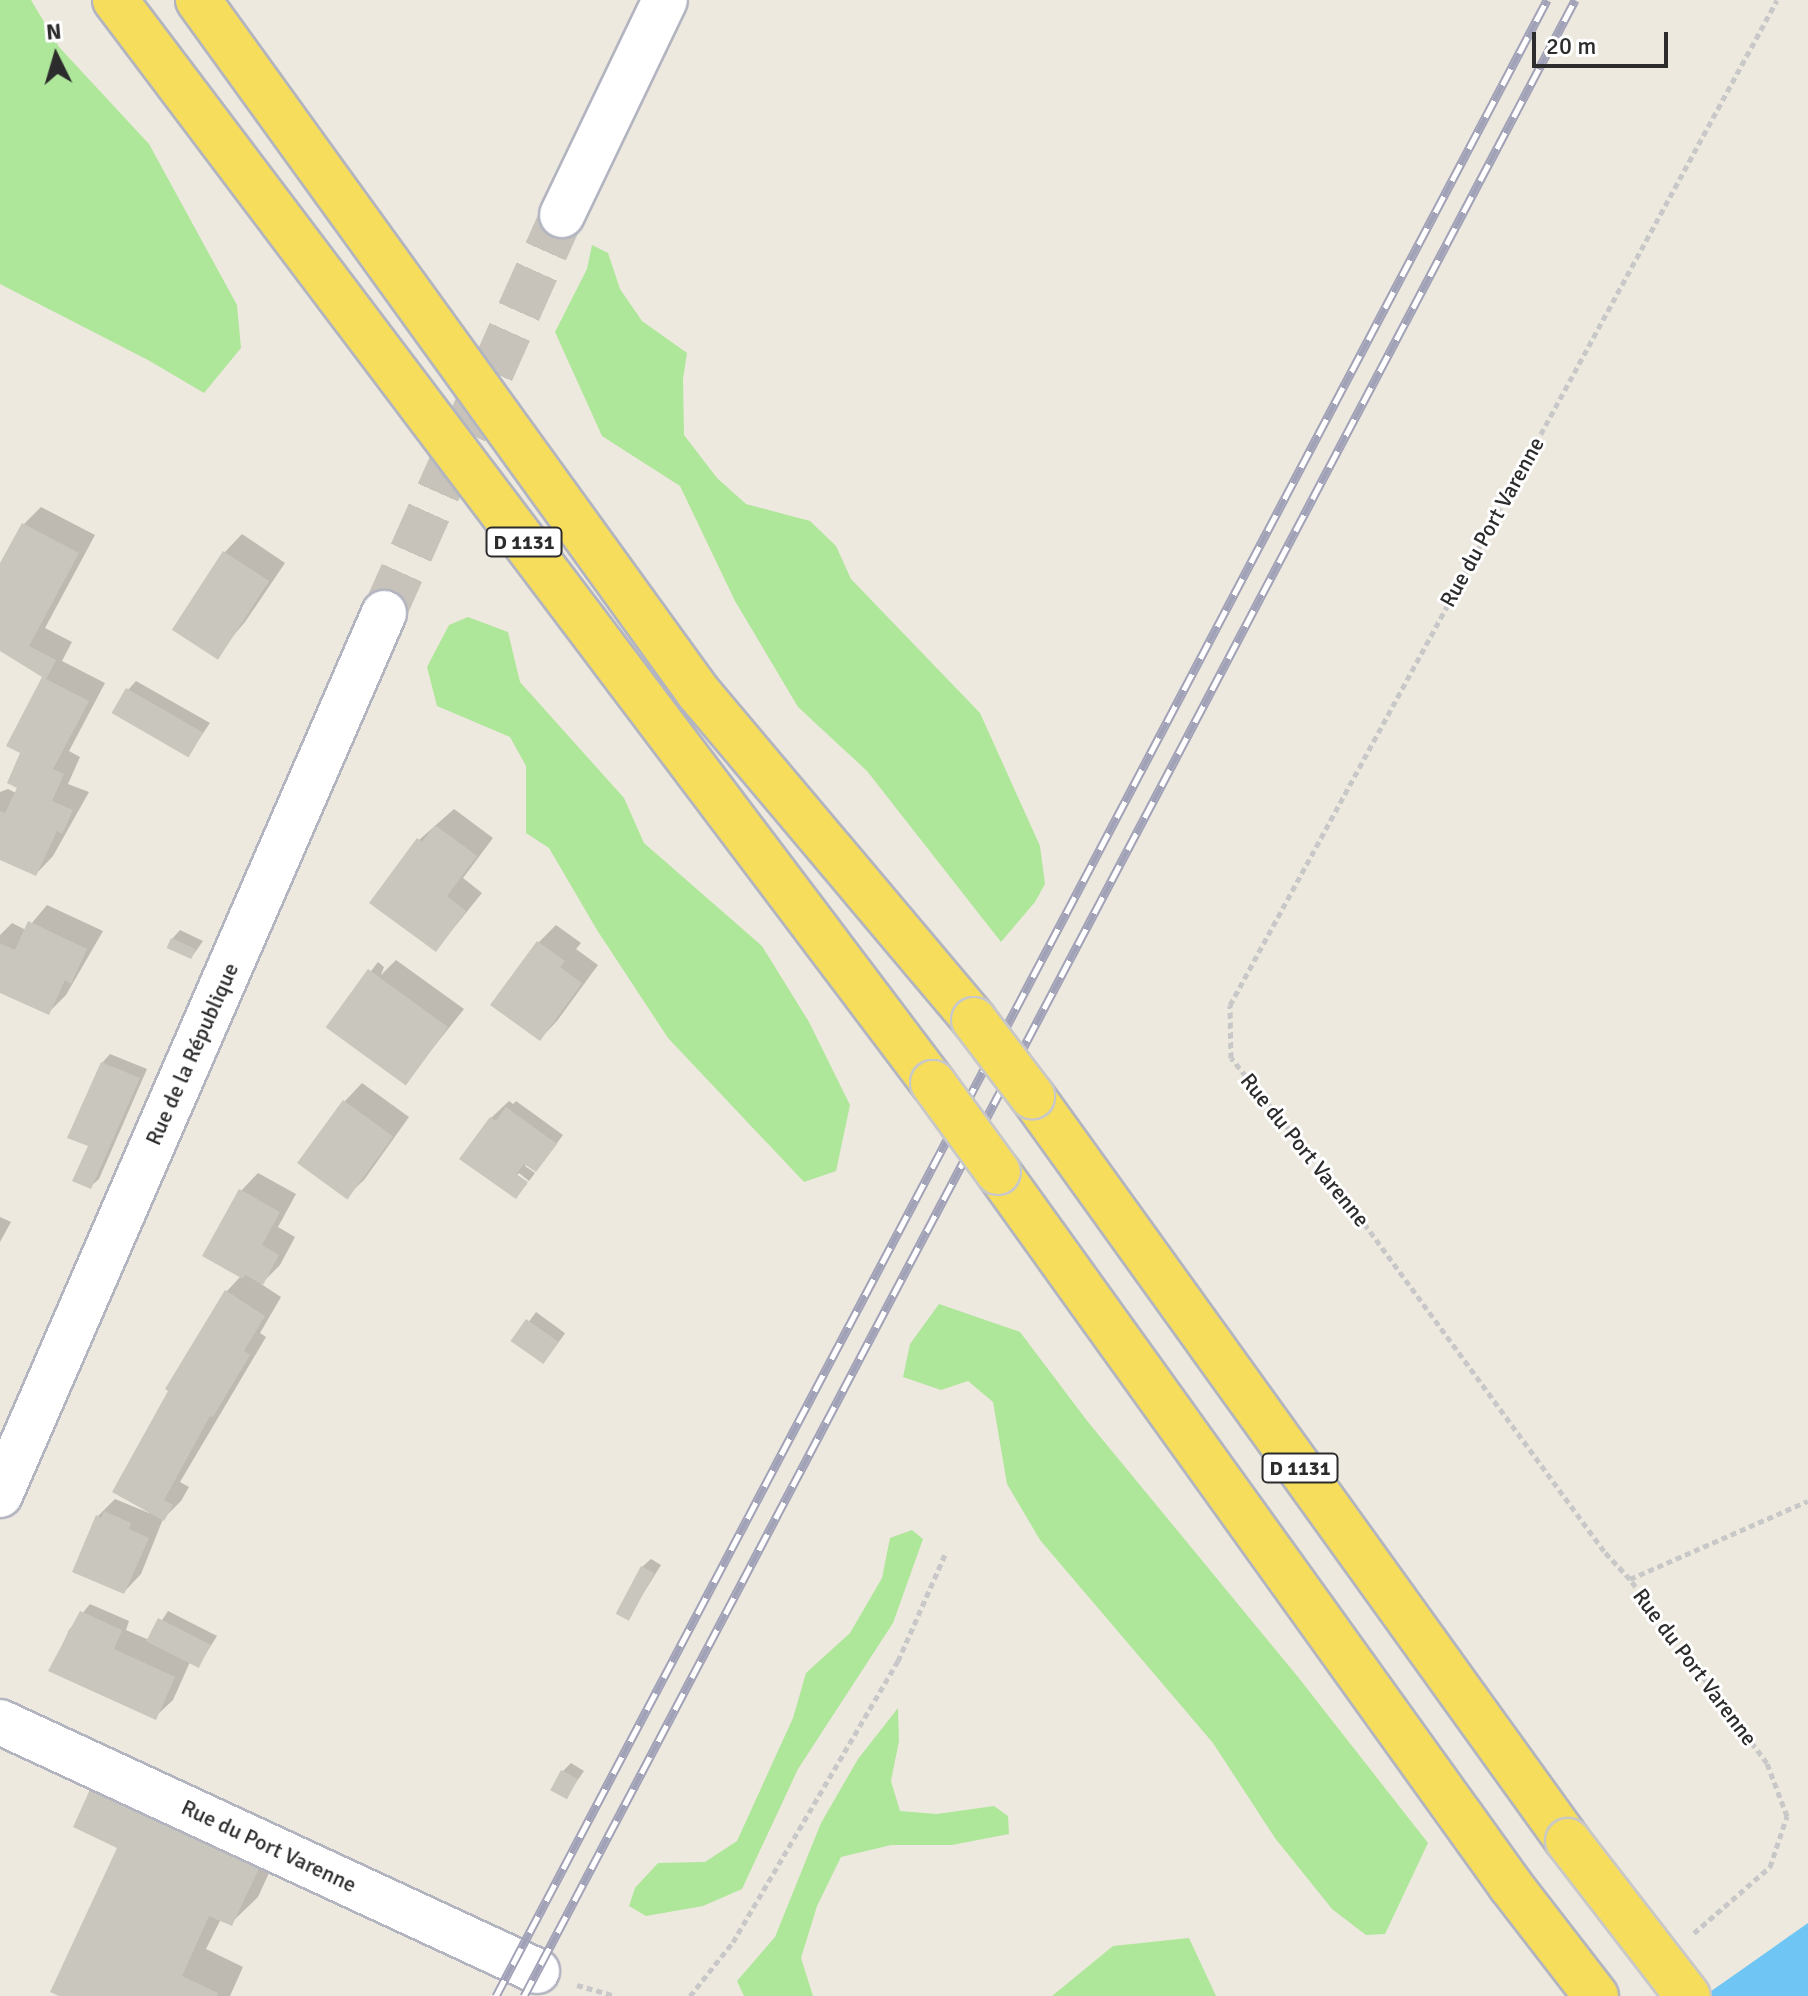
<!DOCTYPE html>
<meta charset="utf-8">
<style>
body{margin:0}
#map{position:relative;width:1808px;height:1996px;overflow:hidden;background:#eee9df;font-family:Signika,sans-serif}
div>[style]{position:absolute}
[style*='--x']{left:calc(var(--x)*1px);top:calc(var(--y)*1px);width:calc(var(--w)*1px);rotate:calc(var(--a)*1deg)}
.green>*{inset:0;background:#aee69a}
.water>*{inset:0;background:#6fc5f3}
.shadow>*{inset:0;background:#0003;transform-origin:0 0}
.building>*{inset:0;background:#c9c7bd;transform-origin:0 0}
.minor-tunnel>*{height:44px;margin-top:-22px;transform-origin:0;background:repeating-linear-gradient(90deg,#c7c3bb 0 44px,transparent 0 66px)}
.path>*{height:5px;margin-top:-2.5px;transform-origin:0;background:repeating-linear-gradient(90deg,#c8c8c8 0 6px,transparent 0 10px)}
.roads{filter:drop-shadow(2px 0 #b2b4c0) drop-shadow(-2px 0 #b2b4c0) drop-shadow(0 2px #b2b4c0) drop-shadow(0 -2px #b2b4c0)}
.minor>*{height:44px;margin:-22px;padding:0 22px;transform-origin:22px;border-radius:22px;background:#fff}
.major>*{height:44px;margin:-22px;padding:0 22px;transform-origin:22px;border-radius:22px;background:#f6de5c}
.rail>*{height:9px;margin-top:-4.5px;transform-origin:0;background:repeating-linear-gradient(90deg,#fff 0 18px,#a1a2b7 0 36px);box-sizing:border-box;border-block:2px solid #a1a2b7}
.bridges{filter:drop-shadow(2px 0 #c8c8c8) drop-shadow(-2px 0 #c8c8c8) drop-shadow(0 2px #c8c8c8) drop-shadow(0 -2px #c8c8c8)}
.major-bridge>*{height:44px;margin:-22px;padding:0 22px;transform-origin:22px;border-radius:22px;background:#f6de5c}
span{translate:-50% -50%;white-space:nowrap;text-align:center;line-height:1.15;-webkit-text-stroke:6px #fff;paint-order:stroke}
.shield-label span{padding:2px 6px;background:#fff;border:2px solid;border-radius:6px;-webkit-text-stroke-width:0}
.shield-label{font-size:20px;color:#2c2c2c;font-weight:700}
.street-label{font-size:22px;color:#2c2c2c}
.north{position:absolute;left:16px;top:16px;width:80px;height:80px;-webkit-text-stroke:6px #fff;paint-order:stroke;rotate:355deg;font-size:22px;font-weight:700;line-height:32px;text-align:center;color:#2c2c2c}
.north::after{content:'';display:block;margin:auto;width:28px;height:36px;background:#2c2c2c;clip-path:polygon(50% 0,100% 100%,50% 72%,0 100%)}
.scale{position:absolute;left:1532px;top:32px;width:136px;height:36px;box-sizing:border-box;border:4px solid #2c2c2c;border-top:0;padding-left:10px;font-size:24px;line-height:28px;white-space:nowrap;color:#2c2c2c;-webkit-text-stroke:6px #fff;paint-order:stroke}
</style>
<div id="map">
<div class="green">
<i style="clip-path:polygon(0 0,31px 0,59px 47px,149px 144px,237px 305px,241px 348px,204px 393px,148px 360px,0 284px)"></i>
<i style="clip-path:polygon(592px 245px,608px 253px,620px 289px,642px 321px,687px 353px,683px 379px,684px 435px,717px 478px,746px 504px,810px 521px,836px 546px,851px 579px,980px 713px,1040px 846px,1045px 884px,1035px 902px,1001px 942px,867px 771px,798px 707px,735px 601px,680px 486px,602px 436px,555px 332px,587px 269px)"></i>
<i style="clip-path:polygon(468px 617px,508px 632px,520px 682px,624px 798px,644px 843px,762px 946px,809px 1022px,850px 1105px,836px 1171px,804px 1182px,668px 1038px,597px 930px,549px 848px,526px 833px,526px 766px,510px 737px,437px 706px,427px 667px,449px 625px)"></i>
<i style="clip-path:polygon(939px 1304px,1020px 1332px,1088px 1422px,1298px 1677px,1428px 1843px,1385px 1934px,1366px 1935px,1332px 1909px,1275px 1838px,1213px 1743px,1040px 1540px,1007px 1484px,993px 1402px,968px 1381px,941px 1390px,903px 1377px,910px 1344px)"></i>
<i style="clip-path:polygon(912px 1530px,923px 1539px,893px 1623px,798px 1769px,742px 1889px,703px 1906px,646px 1916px,629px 1906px,635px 1888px,658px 1863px,705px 1862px,737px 1841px,793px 1718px,806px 1673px,850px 1633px,882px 1578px,890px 1538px)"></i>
<i style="clip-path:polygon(898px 1708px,899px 1741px,891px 1781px,900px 1811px,937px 1814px,994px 1806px,1008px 1816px,1009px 1834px,952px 1845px,891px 1845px,841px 1857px,817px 1906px,801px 1958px,813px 1996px,744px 1996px,737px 1981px,775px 1937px,821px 1823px,858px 1759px)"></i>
<i style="clip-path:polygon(1189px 1938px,1216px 1996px,1052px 1996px,1113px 1946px)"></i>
</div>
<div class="water">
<i style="clip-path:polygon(1808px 1923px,1808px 1996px,1704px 1996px,1727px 1980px)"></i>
</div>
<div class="shadow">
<i style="clip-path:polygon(41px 507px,95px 535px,45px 628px,72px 642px,62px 661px,105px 683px,69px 751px,80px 757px,68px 784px,89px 792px,53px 856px,36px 874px,0 858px,0 792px,8px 789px,16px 793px,23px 752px,45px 676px,0 649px,0 567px,23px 525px)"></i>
<i style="clip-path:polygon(242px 534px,285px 563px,245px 622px,216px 656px,174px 628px,225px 552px)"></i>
<i style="clip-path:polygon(136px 681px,210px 723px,189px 754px,128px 690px)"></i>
<i style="clip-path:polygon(454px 809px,493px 838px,463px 878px,482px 893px,436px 950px,419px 840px)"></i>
<i style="clip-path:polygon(47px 905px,103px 931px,66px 995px,48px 1013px,0 991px,0 935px,12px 923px,26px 930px)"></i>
<i style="clip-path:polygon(556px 925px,581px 943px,576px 949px,598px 965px,557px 1021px,540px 1039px,538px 943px)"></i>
<i style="clip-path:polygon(180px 930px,203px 941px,191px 958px,172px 939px)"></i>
<i style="clip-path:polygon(396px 960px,464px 1009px,406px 1082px,329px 1026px,378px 962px,384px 967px,381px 975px)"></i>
<i style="clip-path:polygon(110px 1054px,147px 1069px,99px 1179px,90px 1187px,102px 1063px)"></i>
<i style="clip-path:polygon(362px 1083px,409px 1117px,364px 1180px,346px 1197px,300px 1163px,345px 1101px)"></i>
<i style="clip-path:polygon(509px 1101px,513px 1104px,516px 1101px,563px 1135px,544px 1161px,527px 1163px,525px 1166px,535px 1173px,529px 1181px,519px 1173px,516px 1176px,527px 1184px,516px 1196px,491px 1118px)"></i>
<i style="clip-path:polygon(258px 1173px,296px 1194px,278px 1227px,295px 1237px,280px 1265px,261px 1284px,281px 1297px,260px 1333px,266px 1337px,180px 1482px,189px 1487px,181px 1501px,163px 1519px,141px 1574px,124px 1592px,98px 1516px,115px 1499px,149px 1513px,150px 1510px,171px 1390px,168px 1388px,227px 1291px,241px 1276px,241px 1191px)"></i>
<i style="clip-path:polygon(0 1217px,11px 1222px,0 1242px)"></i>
<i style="left:536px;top:1312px;width:36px;height:37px;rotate:36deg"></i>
<i style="clip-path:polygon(651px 1559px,661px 1565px,628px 1618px,642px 1567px)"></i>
<i style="clip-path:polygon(90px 1604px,129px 1621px,126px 1630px,149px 1640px,168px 1611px,217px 1636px,198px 1666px,190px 1662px,173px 1700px,155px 1717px,51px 1670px,69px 1630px)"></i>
<i style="clip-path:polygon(571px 1763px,584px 1771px,566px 1797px,563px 1771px)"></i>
<i style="clip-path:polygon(285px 1838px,258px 1897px,231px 1923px,221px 1919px,206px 1949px,243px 1967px,230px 1996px,64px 1996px)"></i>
</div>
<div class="building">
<i style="clip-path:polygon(22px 523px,79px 553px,29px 646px,56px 660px,46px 679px,89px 701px,53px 769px,64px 774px,52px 801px,73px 810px,62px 834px,57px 831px,36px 876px,0 860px,0 811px,5px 813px,17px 788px,7px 783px,20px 753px,6px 746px,42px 677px,0 651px,0 563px)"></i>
<i style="left:223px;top:551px;width:55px;height:94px;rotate:33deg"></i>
<i style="left:126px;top:688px;width:89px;height:29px;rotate:30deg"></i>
<i style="clip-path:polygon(435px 825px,477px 856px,447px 896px,466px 911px,436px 952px,369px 903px,417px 838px,422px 842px)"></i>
<i style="clip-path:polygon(28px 921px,87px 949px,71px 984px,65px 980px,49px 1015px,0 993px,0 943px,15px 950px)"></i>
<i style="left:171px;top:938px;width:27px;height:11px;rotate:24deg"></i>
<i style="clip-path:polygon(537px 941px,565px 961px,560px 967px,582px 983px,540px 1041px,490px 1005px)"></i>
<i style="left:368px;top:969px;width:99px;height:72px;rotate:36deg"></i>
<i style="clip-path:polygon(101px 1062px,140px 1078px,91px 1189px,72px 1181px,88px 1146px,67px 1138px)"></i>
<i style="left:343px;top:1100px;width:62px;height:78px;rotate:36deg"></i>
<i style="clip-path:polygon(506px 1107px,557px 1144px,536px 1172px,524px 1164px,516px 1174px,528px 1182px,516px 1199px,459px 1159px,490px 1117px,496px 1121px)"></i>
<i style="clip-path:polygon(239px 1189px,280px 1212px,262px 1245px,279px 1255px,263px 1285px,245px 1275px,243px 1279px,202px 1256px)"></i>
<i style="clip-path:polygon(225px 1290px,265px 1316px,244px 1351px,250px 1355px,213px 1417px,210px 1416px,164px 1500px,173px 1505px,164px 1521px,112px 1492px,168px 1391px,165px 1389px)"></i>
<i style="left:526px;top:1319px;width:40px;height:27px;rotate:35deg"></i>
<i style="clip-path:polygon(104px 1511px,131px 1523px,129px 1529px,149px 1538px,124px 1594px,72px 1572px,96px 1515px,101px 1518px)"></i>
<i style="left:641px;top:1566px;width:15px;height:54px;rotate:28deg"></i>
<i style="clip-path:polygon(80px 1611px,122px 1630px,114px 1649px,175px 1677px,156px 1720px,48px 1671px)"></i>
<i style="left:158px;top:1618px;width:59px;height:26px;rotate:27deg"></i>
<i style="left:561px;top:1770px;width:19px;height:23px;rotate:28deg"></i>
<i style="clip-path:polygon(92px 1785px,261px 1864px,232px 1926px,209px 1916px,182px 1976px,218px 1993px,217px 1996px,59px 1996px,50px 1992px,117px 1848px,73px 1827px)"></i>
</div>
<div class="minor-tunnel">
<i style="--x:384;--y:613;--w:436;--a:-65.9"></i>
</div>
<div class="path">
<i style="--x:1630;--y:1579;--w:194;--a:-23.7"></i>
<i style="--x:1694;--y:1933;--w:101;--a:-41"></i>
<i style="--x:1770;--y:1867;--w:54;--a:-71.6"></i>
<i style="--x:1787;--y:1816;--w:57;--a:-110.7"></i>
<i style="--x:1767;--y:1763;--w:229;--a:-126.7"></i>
<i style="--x:1630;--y:1579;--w:38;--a:-133"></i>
<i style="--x:1604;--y:1551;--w:435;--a:-126.2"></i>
<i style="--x:1347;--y:1200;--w:183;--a:-129.2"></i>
<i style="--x:1231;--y:1058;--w:53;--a:-91.1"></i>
<i style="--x:1230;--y:1005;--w:1144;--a:-61.44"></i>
<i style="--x:577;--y:1985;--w:40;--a:16"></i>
<i style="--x:690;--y:1996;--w:69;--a:-51.5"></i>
<i style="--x:733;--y:1942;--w:326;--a:-59.6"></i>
<i style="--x:898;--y:1661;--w:119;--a:-66.2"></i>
</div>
<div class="roads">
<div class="minor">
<i style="--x:562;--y:215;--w:238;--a:-64.4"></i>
<i style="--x:0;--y:1495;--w:962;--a:-66.47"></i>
<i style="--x:0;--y:1722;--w:592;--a:24.88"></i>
</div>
<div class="major">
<i style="--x:115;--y:0;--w:1357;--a:52.94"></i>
<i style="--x:198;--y:0;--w:854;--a:54.15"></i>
<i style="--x:698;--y:692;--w:429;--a:49.9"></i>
<i style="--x:1032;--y:1096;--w:918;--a:54.27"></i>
<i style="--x:998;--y:1172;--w:879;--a:54.3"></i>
<i style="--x:1511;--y:1886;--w:139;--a:52.3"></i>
</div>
</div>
<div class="rail">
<i style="--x:496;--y:1996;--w:2256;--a:-62.23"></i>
<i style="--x:524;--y:1996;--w:2256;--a:-62.23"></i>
</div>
<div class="bridges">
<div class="major-bridge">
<i style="--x:974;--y:1020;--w:96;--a:52.7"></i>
<i style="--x:933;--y:1083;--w:110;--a:53.9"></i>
<i style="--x:1568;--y:1841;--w:196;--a:52.3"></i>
</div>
</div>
<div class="shield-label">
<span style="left:524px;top:542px">D 1131</span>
<span style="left:1300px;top:1468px">D 1131</span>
</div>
<div class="street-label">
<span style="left:1492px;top:522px;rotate:-61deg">Rue du Port Varenne</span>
<span style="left:192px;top:1054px;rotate:-66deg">Rue de la République</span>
<span style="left:1305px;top:1150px;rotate:51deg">Rue du Port Varenne</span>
<span style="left:1695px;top:1667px;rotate:53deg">Rue du Port Varenne</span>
<span style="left:269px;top:1846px;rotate:25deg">Rue du Port Varenne</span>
</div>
<div class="north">N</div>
<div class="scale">20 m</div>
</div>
